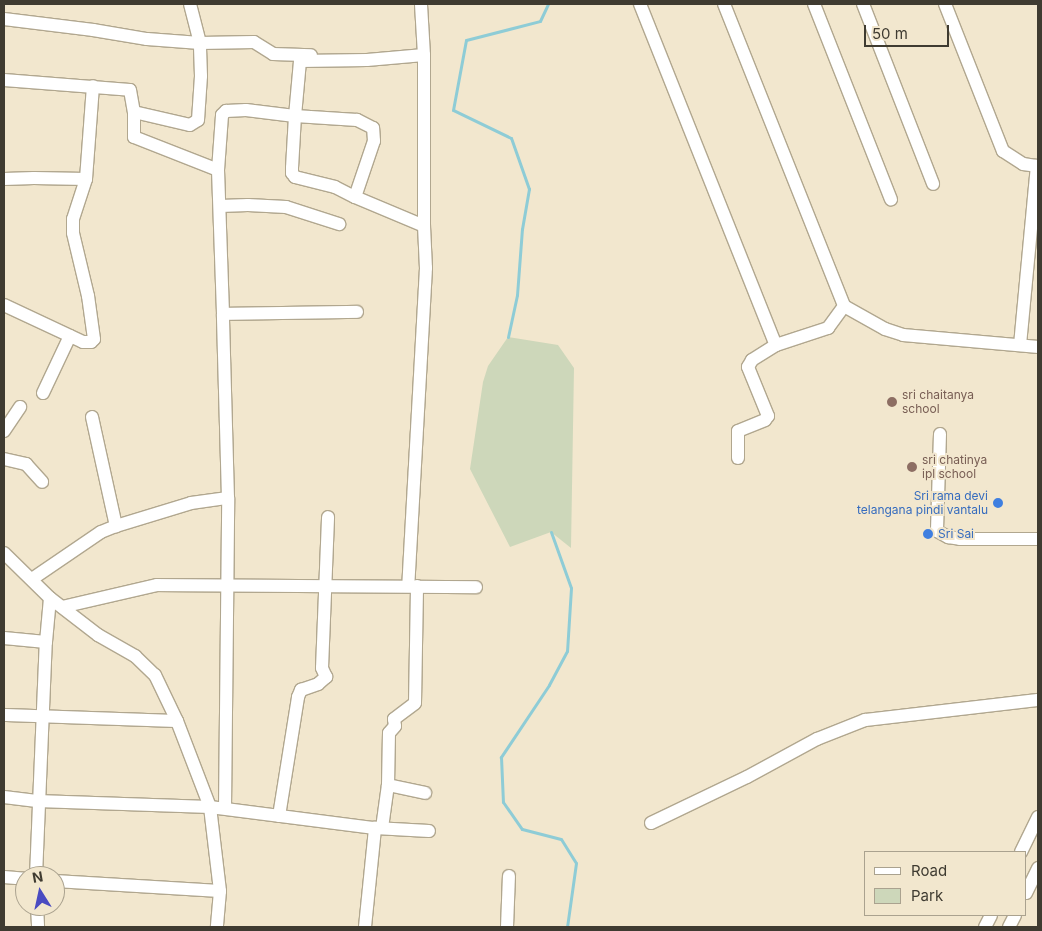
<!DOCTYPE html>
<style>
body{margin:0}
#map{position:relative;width:1042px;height:931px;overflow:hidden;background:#f2e7ce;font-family:Inter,sans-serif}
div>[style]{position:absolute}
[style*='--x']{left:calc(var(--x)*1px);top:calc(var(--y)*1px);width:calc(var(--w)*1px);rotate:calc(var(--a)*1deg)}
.green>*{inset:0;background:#cdd7ba}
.stream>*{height:3px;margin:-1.5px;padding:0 1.5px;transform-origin:1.5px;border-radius:1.5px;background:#8eccd6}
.roads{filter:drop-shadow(1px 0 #b1a78f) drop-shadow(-1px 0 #b1a78f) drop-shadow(0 1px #b1a78f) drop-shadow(0 -1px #b1a78f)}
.minor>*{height:12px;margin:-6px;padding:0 6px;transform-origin:6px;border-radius:6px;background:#fff}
.dots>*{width:14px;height:14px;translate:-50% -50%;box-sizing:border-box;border:2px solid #f2e7ce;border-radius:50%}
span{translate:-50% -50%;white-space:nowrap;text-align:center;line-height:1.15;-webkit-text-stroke:4px #f2e7ce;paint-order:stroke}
.education-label{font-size:12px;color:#785e54}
.left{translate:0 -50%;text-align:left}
.shop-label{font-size:12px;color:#366cbe}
.right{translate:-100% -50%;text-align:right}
.frame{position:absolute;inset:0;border:5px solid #3f3b31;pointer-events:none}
.legend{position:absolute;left:864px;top:851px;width:162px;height:65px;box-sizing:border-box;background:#f2e7ce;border:1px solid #aaa28f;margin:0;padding:6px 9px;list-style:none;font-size:15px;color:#3f3b31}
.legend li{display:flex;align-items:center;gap:10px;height:25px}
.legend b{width:25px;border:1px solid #aaa28f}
.north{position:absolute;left:15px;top:866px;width:50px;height:50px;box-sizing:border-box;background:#f2e7ce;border:1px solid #aaa28f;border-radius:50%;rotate:350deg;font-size:14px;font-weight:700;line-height:20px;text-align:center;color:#3f3b31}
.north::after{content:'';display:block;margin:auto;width:18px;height:22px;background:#4a4bc1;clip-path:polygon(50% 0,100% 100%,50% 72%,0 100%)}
.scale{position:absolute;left:864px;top:25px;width:85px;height:22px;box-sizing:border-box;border:2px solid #3f3b31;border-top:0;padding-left:6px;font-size:15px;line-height:18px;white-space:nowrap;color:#3f3b31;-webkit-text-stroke:4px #f2e7ce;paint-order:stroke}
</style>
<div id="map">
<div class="green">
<i style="clip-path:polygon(508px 337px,558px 345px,574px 368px,571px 548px,551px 532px,510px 547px,470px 469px,483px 382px,488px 366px)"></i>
</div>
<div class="stream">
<i style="--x:508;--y:337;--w:43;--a:-77.9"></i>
<i style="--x:517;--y:295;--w:66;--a:-85.7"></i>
<i style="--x:522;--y:229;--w:41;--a:-80.1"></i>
<i style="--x:529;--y:189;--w:54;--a:-109.4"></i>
<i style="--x:511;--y:138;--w:64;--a:-154.2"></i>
<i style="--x:453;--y:110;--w:71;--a:-79.5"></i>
<i style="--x:466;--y:40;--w:76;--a:-14.4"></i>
<i style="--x:540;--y:21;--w:19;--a:-65"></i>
<i style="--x:551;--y:532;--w:59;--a:70.3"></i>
<i style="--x:571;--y:588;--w:63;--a:93.6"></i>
<i style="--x:567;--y:651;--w:38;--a:118"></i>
<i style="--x:549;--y:685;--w:87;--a:123.7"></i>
<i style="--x:501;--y:757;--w:45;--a:87.5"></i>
<i style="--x:503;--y:802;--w:33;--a:55"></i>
<i style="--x:522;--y:829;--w:40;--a:14.4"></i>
<i style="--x:561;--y:839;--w:28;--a:58"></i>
<i style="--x:576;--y:863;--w:65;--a:98"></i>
</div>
<div class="roads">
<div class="minor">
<i style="--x:640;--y:4;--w:367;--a:68.3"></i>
<i style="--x:776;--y:345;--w:55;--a:-18.1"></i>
<i style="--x:828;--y:328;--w:27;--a:-54"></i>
<i style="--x:844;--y:306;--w:47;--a:29.3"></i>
<i style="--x:885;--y:329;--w:19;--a:18"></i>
<i style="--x:903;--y:335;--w:136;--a:5.1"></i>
<i style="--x:724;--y:4;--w:325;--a:68.3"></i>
<i style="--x:814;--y:4;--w:210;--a:68.5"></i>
<i style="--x:863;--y:4;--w:193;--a:68.7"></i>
<i style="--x:945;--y:4;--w:158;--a:68.5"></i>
<i style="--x:1003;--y:151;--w:24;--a:33"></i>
<i style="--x:1023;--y:164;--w:15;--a:8"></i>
<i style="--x:4;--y:19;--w:90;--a:7"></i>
<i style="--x:93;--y:30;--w:55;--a:9.5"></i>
<i style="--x:147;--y:39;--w:53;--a:4.3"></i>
<i style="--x:200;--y:43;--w:54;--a:-1.1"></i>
<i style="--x:254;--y:42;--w:22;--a:32"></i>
<i style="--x:273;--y:54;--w:38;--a:2"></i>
<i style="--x:4;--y:80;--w:126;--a:4.5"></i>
<i style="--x:130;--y:90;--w:22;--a:80"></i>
<i style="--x:134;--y:112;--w:25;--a:90"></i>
<i style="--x:134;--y:137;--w:90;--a:21.4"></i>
<i style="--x:218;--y:170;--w:144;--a:88"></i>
<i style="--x:134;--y:112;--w:57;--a:13.1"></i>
<i style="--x:190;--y:125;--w:9;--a:-32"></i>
<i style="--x:198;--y:120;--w:44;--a:-86.1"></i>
<i style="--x:201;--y:76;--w:33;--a:-92"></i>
<i style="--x:200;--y:43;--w:40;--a:-104.4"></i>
<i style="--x:218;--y:170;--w:55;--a:-85.8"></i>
<i style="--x:222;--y:115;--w:6;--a:-45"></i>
<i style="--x:226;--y:111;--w:20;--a:-3"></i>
<i style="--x:246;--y:110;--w:49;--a:7"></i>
<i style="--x:295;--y:116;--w:55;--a:-84.8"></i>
<i style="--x:300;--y:61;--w:67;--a:-0.9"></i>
<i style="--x:367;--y:60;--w:57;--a:-5"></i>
<i style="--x:424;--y:55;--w:51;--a:-93.4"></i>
<i style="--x:4;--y:179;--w:30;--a:-2"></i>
<i style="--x:34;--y:178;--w:52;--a:1.1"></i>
<i style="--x:355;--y:197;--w:59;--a:-71.3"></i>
<i style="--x:374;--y:141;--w:13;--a:-94"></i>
<i style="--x:373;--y:128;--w:18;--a:-153"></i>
<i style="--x:357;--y:120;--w:62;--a:-176.3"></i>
<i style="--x:295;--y:116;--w:52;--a:93.3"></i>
<i style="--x:292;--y:168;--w:5;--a:90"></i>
<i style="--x:292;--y:173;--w:5;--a:53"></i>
<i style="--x:295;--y:177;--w:41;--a:14"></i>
<i style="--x:335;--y:187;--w:22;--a:27"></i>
<i style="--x:355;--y:197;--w:75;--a:22.8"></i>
<i style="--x:424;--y:226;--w:42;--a:87.3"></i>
<i style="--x:426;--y:268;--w:318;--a:93.2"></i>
<i style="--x:220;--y:206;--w:28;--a:-2"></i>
<i style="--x:248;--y:205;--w:38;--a:3"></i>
<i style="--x:286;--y:207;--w:56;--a:17.8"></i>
<i style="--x:424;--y:226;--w:171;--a:-90"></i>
<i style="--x:4;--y:305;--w:87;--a:25.1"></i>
<i style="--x:83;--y:342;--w:8;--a:0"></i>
<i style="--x:91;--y:342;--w:4;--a:-45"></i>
<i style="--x:94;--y:339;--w:43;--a:-97.9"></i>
<i style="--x:88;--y:296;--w:65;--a:-103.4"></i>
<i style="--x:73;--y:233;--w:14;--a:-90"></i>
<i style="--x:73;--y:219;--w:42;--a:-72"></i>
<i style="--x:86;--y:179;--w:93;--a:-85.7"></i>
<i style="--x:1020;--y:345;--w:180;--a:-84.6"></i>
<i style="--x:43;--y:393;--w:63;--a:-64.7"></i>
<i style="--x:92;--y:417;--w:112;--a:77.6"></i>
<i style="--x:4;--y:431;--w:29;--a:-56"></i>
<i style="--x:940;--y:434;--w:97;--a:91.8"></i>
<i style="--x:937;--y:531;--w:13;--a:29"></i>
<i style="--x:948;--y:537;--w:12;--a:9"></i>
<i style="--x:960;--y:539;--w:78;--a:0"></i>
<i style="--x:738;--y:458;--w:27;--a:-90"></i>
<i style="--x:738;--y:431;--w:29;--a:-22"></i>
<i style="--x:765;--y:420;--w:5;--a:-53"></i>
<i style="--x:768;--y:416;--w:53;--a:-112.2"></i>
<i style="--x:748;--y:367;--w:8;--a:-60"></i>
<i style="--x:752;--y:360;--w:28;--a:-32"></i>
<i style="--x:4;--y:459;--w:23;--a:13"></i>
<i style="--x:26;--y:464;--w:24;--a:48"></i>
<i style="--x:4;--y:553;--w:64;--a:44.4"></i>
<i style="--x:50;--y:598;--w:61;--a:37.6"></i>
<i style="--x:98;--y:635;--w:43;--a:29.6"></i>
<i style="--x:135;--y:656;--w:28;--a:44"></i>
<i style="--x:155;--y:675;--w:51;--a:64.4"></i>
<i style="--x:177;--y:721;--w:92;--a:69"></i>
<i style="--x:210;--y:807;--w:85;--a:83.2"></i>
<i style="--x:220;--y:891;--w:36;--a:95"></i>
<i style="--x:32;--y:579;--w:83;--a:-34.3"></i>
<i style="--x:101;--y:532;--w:16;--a:-22"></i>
<i style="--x:116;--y:526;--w:78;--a:-17"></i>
<i style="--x:191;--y:503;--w:37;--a:-8"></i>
<i style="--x:62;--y:607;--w:98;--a:-13"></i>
<i style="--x:157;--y:585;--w:319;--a:0.4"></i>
<i style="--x:4;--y:638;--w:42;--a:5.4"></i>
<i style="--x:4;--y:715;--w:173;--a:2"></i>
<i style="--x:388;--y:785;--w:38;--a:12"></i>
<i style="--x:4;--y:797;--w:33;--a:7"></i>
<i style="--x:37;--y:801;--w:173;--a:2"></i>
<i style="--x:210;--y:807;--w:166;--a:7.3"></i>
<i style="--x:375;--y:828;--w:54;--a:3.2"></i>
<i style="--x:225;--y:808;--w:310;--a:-89.4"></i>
<i style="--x:228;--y:498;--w:184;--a:-91.6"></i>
<i style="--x:223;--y:314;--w:134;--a:-0.9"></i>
<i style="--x:279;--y:816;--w:121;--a:-80.9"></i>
<i style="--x:298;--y:697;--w:8;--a:-67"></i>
<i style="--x:301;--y:690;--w:18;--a:-19"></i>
<i style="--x:318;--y:684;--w:11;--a:-41"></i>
<i style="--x:326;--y:677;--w:10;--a:-114"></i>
<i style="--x:322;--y:668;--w:151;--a:-87.7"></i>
<i style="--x:651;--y:823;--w:106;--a:-25.6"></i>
<i style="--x:747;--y:777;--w:80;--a:-28.5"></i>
<i style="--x:817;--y:739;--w:52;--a:-21.6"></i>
<i style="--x:865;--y:720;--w:174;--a:-6.6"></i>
<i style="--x:382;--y:828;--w:43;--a:-82.1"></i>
<i style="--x:388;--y:785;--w:52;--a:-88.9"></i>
<i style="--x:389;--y:733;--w:9;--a:-49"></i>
<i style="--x:395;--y:726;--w:7;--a:-98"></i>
<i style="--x:394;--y:719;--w:26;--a:-37"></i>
<i style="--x:415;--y:703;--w:117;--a:-89"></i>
<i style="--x:1021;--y:852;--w:39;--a:-64"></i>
<i style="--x:36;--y:876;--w:234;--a:-87.6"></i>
<i style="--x:46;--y:642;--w:44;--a:-84.8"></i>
<i style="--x:4;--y:877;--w:21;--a:5"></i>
<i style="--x:55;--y:881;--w:165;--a:3.5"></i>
<i style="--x:1026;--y:893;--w:28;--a:-64"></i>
<i style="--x:37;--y:906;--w:21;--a:87"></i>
<i style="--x:365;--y:927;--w:100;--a:-84.2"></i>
<i style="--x:507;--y:927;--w:51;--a:-87.8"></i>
<i style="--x:985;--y:927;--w:13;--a:-63"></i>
<i style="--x:1009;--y:927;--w:13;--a:-63"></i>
</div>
</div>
<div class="dots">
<i style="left:892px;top:402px;background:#8d6e63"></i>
<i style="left:912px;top:467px;background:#8d6e63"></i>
<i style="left:998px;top:503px;background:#3f7fe0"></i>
<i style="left:928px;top:534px;background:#3f7fe0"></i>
</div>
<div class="education-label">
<span class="left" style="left:902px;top:402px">sri chaitanya<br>school</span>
<span class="left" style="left:922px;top:467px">sri chatinya<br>ipl school</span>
</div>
<div class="shop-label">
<span class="right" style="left:988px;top:503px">Sri rama devi<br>telangana pindi vantalu</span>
<span class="left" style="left:938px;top:534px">Sri Sai</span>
</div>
<div class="frame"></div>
<ul class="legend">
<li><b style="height:6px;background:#fff"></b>Road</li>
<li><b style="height:14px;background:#cdd7ba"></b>Park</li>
</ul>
<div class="north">N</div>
<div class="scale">50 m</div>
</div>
